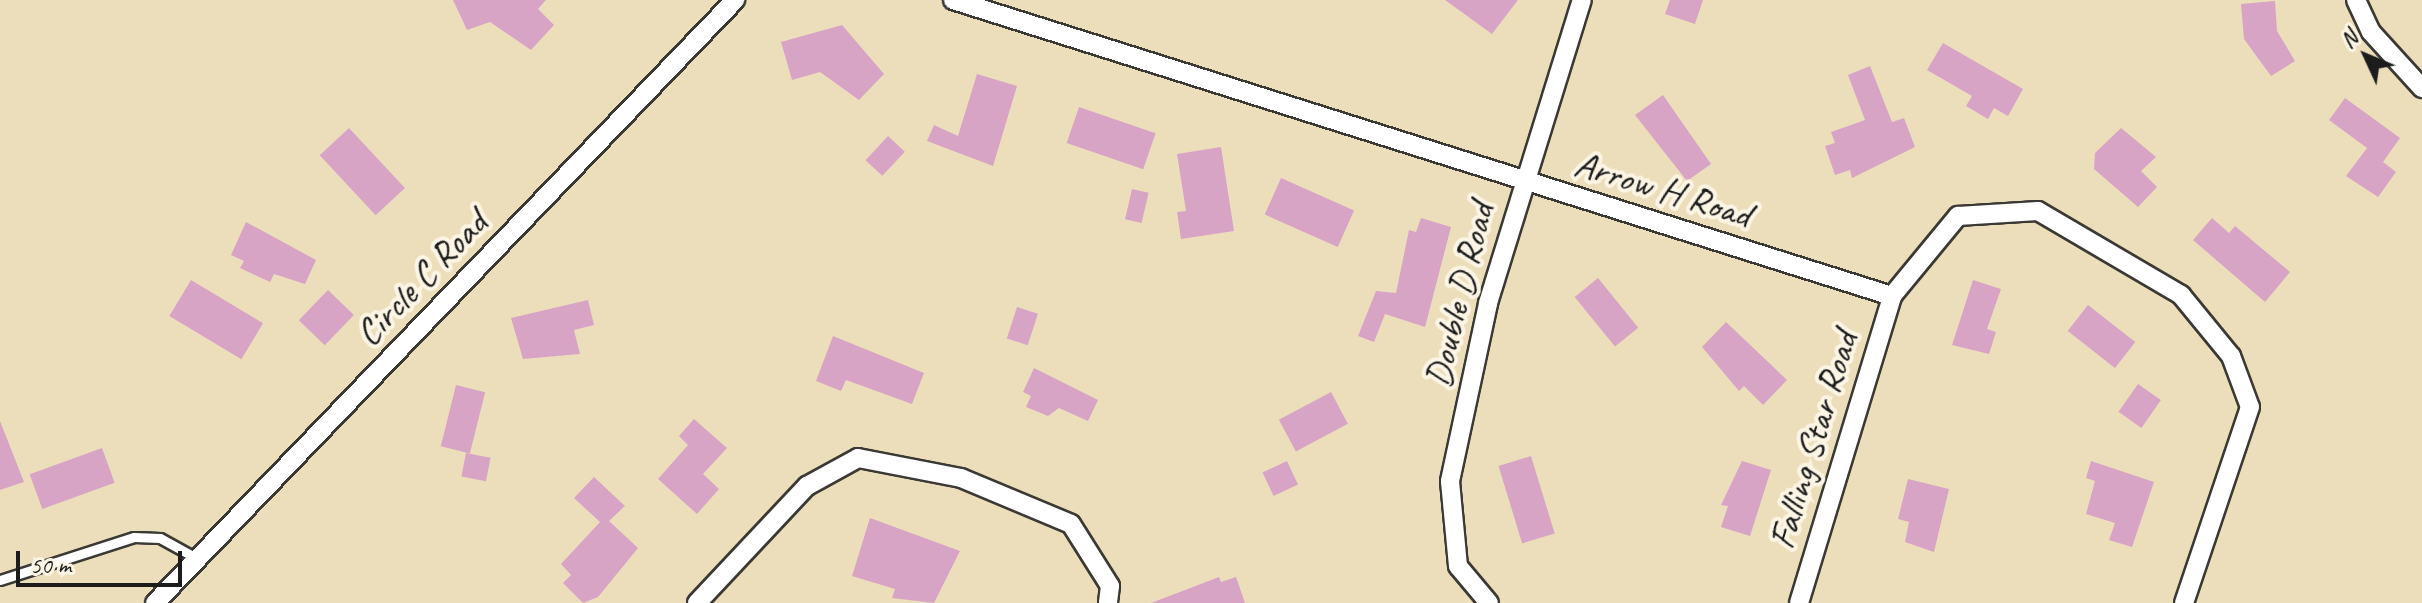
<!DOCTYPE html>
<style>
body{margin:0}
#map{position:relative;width:2422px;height:603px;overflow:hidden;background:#eddebb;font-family:Caveat,sans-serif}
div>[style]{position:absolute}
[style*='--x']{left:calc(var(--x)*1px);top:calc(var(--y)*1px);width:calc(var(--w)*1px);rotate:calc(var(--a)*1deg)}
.building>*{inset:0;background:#d7a4c5;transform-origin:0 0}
.roads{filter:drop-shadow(2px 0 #3b3934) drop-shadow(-2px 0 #3b3934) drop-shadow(0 2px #3b3934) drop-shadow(0 -2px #3b3934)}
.lane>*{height:9px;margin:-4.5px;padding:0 4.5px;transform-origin:4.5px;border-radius:4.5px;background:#fff}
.street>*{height:18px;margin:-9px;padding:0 9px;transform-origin:9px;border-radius:9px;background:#fff}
span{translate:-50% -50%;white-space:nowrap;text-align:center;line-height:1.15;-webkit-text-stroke:8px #fcf5e5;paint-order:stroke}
.street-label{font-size:38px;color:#1c1c1c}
.north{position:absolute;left:2326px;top:16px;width:80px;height:80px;-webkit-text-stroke:6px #fcf5e5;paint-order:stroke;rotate:314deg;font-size:22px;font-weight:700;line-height:32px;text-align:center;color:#1c1c1c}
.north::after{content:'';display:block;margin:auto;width:28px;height:36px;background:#1c1c1c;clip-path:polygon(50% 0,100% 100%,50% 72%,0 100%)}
.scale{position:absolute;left:16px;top:551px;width:166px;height:36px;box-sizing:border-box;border:4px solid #1c1c1c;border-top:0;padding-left:10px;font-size:24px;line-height:28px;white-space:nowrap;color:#1c1c1c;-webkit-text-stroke:6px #fcf5e5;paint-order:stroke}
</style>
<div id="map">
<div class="building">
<i style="clip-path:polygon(453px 0,546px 0,538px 9px,554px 25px,531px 50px,490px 22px,467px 30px)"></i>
<i style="clip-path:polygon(1445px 0,1518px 0,1492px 34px)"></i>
<i style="clip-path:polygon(1670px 0,1703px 0,1695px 24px,1665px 14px)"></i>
<i style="clip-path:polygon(2275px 1px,2277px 31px,2295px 61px,2271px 76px,2244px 39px,2241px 4px)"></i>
<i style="clip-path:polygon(842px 25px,884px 74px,859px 100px,820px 72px,792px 80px,781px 42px)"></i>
<i style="clip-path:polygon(1943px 43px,2023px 89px,2008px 116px,1994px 108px,1988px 119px,1966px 106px,1972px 96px,1927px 70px)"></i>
<i style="clip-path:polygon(1870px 66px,1892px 122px,1904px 118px,1915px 147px,1852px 178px,1850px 170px,1835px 175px,1825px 146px,1835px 143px,1831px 132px,1865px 120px,1848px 75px)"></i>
<i style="clip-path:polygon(977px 74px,1017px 86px,993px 166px,927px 141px,934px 125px,958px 136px)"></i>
<i style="clip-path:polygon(1663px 95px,1711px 164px,1687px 181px,1635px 115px)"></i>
<i style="clip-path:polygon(2345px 98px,2400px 138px,2383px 162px,2396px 172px,2378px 197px,2346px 176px,2367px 148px,2329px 120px)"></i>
<i style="left:1079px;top:107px;width:81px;height:38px;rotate:19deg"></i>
<i style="left:349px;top:128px;width:82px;height:40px;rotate:47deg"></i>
<i style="clip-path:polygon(2121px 128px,2156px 157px,2141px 171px,2157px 187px,2138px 207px,2094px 169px,2095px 153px)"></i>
<i style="left:888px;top:136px;width:23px;height:33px;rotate:43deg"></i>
<i style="clip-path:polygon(1221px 147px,1234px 231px,1181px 239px,1177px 212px,1186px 211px,1177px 154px)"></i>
<i style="left:1281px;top:178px;width:80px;height:40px;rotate:24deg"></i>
<i style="left:1132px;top:189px;width:17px;height:31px;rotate:13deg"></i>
<i style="clip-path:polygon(1421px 218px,1451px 227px,1425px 327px,1385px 314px,1374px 342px,1358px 336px,1376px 291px,1396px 293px,1409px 230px,1416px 232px)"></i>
<i style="clip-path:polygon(2212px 218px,2229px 233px,2235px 226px,2290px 272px,2265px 302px,2193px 240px)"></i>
<i style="clip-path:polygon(246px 222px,316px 260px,305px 284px,274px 274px,270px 282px,240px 268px,244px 261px,231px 255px)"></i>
<i style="left:1598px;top:278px;width:64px;height:30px;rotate:51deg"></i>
<i style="left:191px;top:280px;width:84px;height:42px;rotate:31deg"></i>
<i style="clip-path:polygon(1973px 280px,2001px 289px,1987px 329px,1996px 332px,1989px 354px,1952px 345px)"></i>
<i style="left:328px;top:290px;width:36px;height:42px;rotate:44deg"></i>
<i style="clip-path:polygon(588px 300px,594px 325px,574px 330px,580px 354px,523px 359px,511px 318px)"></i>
<i style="left:2088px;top:305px;width:60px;height:33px;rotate:38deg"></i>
<i style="left:1017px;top:307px;width:22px;height:33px;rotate:18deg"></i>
<i style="clip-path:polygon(1726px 322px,1787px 380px,1763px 405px,1744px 386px,1739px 391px,1702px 347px)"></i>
<i style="clip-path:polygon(833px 336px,924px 373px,912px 404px,846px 380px,841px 391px,816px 381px)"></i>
<i style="clip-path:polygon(1034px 368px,1098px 400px,1088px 421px,1059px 408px,1048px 416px,1026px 407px,1031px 396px,1023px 392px)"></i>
<i style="left:2138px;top:384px;width:28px;height:34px;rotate:35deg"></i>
<i style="left:456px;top:385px;width:30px;height:63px;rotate:14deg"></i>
<i style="left:1331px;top:392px;width:36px;height:59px;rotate:62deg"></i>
<i style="clip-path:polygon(694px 419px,727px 448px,703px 474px,719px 489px,697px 514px,658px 479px,688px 445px,679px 436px)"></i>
<i style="clip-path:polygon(0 421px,24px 482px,0 490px)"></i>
<i style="left:102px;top:448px;width:37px;height:77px;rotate:70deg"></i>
<i style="left:466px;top:453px;width:25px;height:24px;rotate:11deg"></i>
<i style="left:1531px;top:456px;width:81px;height:34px;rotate:73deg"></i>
<i style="left:1287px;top:461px;width:26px;height:27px;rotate:65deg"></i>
<i style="clip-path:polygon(1742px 461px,1771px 470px,1750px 536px,1721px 527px,1728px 506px,1721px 505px)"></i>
<i style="clip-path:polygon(2091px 461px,2154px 482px,2132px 547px,2109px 540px,2115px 523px,2086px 514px,2095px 481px,2086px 478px)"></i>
<i style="clip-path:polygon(594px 477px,625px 506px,609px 521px,638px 548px,598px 597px,583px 603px,563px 583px,571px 575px,561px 564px,600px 522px,574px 498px)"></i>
<i style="clip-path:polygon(1908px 479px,1949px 489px,1934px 552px,1905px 542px,1909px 522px,1898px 519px)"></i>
<i style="clip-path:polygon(870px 518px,960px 551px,934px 603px,892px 598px,895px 589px,852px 576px)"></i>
<i style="clip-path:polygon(1219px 577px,1221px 582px,1236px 577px,1245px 603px,1151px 603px)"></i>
</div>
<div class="roads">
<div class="lane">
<i style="--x:0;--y:580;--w:141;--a:-17.8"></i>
<i style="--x:134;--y:537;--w:26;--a:2"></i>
<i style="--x:160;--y:538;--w:43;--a:28.9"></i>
</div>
<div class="street">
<i style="--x:953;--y:0;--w:985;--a:17.5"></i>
<i style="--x:1892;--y:296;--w:104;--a:-50.5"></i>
<i style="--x:1958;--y:216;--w:80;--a:-3.6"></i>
<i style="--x:2038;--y:211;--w:166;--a:30.4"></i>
<i style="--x:2181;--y:295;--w:79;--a:50.7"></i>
<i style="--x:2231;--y:356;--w:54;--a:69.6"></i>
<i style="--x:2250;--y:407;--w:207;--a:108.6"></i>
<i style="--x:2356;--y:0;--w:35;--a:65"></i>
<i style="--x:2371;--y:32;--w:76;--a:47.7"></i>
<i style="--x:155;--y:603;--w:837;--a:-46.11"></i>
<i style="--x:697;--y:603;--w:161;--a:-46.8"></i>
<i style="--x:807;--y:486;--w:58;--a:-28.8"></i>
<i style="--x:858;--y:458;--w:105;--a:11"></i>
<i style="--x:961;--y:478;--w:119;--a:22.7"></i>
<i style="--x:1071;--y:524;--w:73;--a:57.8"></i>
<i style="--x:1110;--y:586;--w:17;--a:97"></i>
<i style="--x:1489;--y:603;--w:48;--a:-130"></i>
<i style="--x:1458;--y:566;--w:85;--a:-95.4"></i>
<i style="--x:1450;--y:481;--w:182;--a:-77.9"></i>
<i style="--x:1488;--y:303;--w:317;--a:-72.8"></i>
<i style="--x:1799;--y:603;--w:321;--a:-73.1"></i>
</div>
</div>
<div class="street-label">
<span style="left:1663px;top:189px;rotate:17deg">Arrow H Road</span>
<span style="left:421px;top:278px;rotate:-46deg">Circle C Road</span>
<span style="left:1459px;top:295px;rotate:-76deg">Double D Road</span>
<span style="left:1813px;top:440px;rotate:-73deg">Falling Star Road</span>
</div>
<div class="north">N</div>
<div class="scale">50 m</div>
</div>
